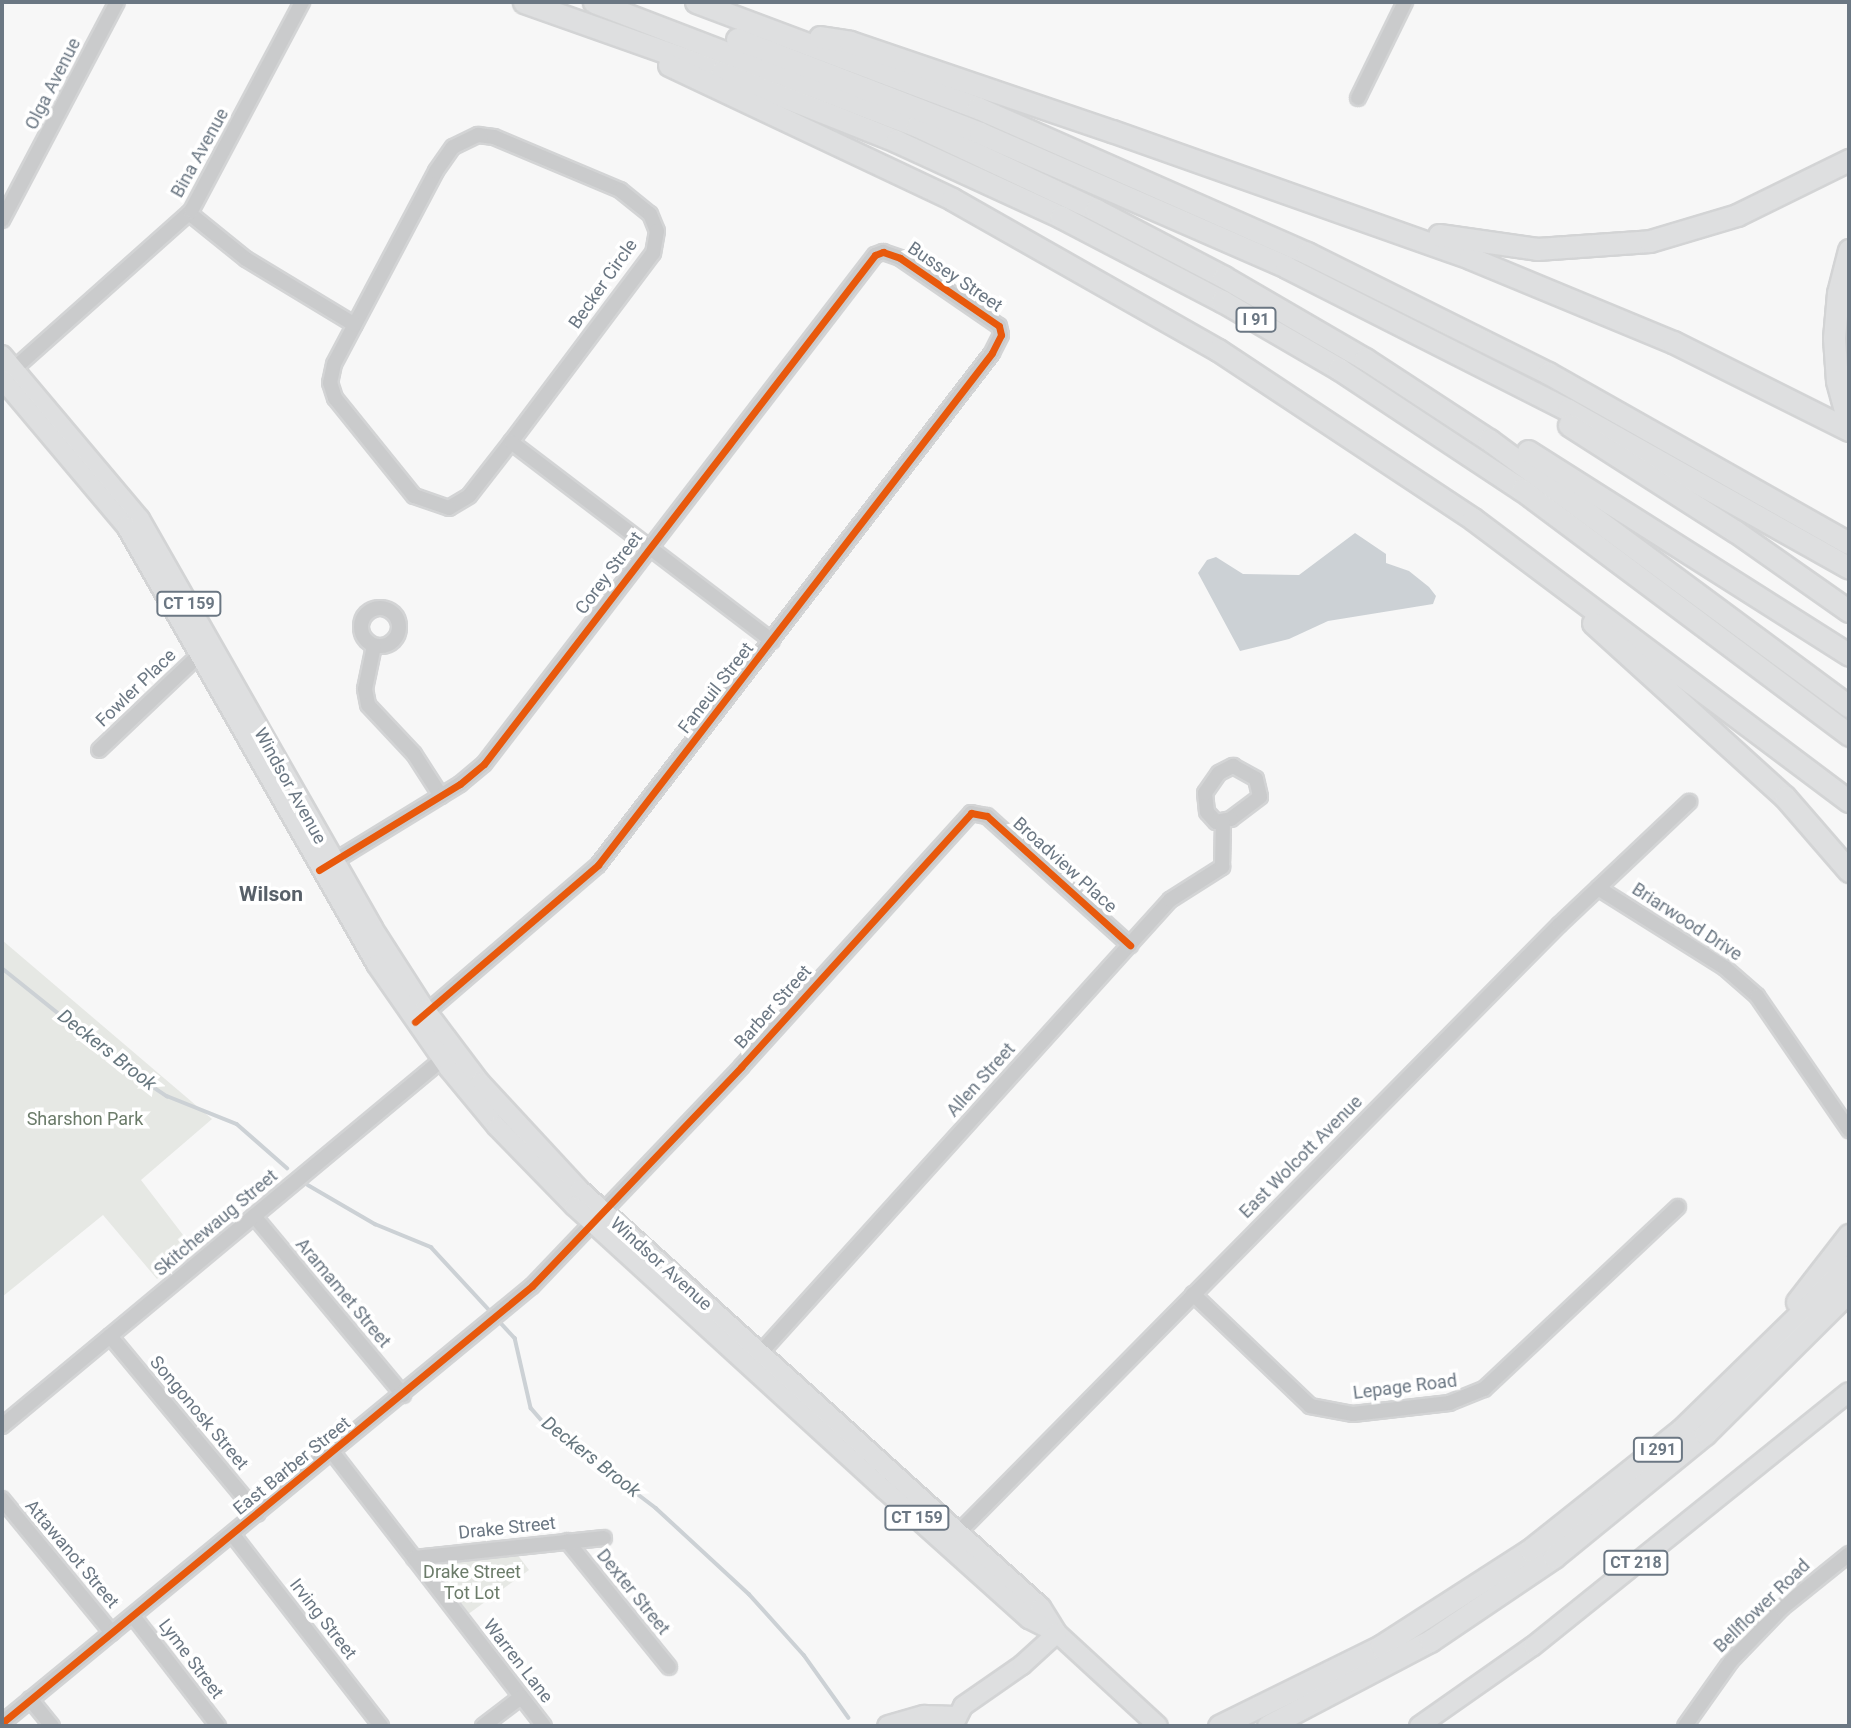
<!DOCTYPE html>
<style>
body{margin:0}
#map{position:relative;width:1851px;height:1728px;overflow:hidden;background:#f7f7f7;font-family:Roboto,sans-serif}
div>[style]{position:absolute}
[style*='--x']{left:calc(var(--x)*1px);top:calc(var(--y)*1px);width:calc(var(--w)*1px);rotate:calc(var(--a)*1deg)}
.green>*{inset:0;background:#e6e8e4}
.water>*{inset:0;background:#ccd1d5}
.stream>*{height:3.5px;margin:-1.75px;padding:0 1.75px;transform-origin:1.75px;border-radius:1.75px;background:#ccd1d5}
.roads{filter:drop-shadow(2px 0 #d3d4d5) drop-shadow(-2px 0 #d3d4d5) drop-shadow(0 2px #d3d4d5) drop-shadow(0 -2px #d3d4d5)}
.minor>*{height:14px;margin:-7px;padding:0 7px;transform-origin:7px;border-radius:7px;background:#cacbcc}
.minor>.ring{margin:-7px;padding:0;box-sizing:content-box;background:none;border:14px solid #cacbcc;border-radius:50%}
.major>*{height:18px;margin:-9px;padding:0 9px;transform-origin:9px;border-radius:9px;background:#dedfe0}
.highway>*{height:21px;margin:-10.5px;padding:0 10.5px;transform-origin:10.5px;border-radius:10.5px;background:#dedfe0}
.cycleway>*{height:7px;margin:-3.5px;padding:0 3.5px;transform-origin:3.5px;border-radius:3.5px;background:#e8590c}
span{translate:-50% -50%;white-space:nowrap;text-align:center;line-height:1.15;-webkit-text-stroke:7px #fff;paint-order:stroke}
.shield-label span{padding:2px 5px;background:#fff;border:2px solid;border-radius:5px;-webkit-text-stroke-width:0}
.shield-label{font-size:16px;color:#6b7783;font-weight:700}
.street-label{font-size:18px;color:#6b7783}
.park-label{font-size:18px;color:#6b7b69}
.water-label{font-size:19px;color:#67777f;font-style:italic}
.quarter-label{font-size:21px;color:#586069;font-weight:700}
.frame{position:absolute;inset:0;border:4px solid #6b7783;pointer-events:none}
</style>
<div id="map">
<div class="green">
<i style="clip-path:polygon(2px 940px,212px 1119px,141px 1180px,193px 1248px,157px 1279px,103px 1215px,2px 1297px)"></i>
<i style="clip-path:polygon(517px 1554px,529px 1570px,467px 1615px,436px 1575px,440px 1565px)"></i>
</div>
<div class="water">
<i style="clip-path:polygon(1355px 533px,1386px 554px,1386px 563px,1409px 571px,1429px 587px,1436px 596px,1433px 604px,1328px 621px,1289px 639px,1240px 651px,1198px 573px,1207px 560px,1216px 557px,1243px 574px,1299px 575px)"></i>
</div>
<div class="stream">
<i style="--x:2;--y:968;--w:169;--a:38.8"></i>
<i style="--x:134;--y:1074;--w:40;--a:34"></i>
<i style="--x:167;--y:1096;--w:75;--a:21.8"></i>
<i style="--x:237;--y:1124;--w:67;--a:41.3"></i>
<i style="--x:308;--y:1185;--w:78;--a:30.2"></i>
<i style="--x:375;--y:1224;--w:61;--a:22.3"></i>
<i style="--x:431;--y:1247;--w:91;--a:47.2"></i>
<i style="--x:498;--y:1320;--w:25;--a:47"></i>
<i style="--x:515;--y:1338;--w:72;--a:77.1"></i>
<i style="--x:531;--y:1408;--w:20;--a:49"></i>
<i style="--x:544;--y:1423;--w:141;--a:37.2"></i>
<i style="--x:656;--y:1508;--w:127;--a:42.8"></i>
<i style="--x:749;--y:1594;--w:82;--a:48"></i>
<i style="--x:804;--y:1655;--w:77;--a:54.5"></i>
</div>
<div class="roads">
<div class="minor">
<i style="--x:1358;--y:98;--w:107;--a:-63.9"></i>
<i style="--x:478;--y:135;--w:16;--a:7"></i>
<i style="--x:494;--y:137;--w:137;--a:22.8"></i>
<i style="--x:620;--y:190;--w:38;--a:39"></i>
<i style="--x:650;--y:214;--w:18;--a:68"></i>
<i style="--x:657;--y:231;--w:22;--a:100"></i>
<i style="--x:653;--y:253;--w:236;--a:126.9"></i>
<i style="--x:511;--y:442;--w:68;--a:127.9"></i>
<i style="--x:469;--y:496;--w:23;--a:149"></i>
<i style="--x:449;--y:508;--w:37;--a:-161"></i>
<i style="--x:414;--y:496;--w:126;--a:-128.9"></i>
<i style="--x:335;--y:398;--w:16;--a:-108"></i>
<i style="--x:330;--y:383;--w:19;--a:-78"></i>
<i style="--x:334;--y:364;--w:218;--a:-62.1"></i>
<i style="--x:436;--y:171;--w:29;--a:-55"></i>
<i style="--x:453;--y:147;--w:28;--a:-26"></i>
<i style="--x:189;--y:213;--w:73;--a:38.9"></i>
<i style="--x:246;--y:259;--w:127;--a:31.2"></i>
<i style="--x:2;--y:220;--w:246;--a:-62.2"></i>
<i style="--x:6;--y:376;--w:248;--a:-41.7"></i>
<i style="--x:191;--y:211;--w:237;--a:-62"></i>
<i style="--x:511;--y:442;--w:328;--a:37.3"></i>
<i class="ring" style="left:361px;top:608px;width:24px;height:24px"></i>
<i style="--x:374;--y:646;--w:44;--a:101.8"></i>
<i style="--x:365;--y:689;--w:16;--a:79"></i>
<i style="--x:368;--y:705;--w:67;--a:46.8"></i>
<i style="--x:414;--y:754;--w:50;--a:57.3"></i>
<i style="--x:99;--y:750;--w:138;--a:-43.5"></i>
<i style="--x:1233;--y:766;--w:26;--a:29"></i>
<i style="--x:1256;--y:779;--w:18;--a:77"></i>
<i style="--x:1260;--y:797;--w:36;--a:143"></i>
<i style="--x:1231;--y:819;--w:15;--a:169"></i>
<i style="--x:1216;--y:822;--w:13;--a:-132"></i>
<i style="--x:1207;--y:812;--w:19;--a:-96"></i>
<i style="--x:1205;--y:793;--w:24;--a:-55"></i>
<i style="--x:1219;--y:773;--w:16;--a:-27"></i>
<i style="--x:328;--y:865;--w:155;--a:-31.5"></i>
<i style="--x:460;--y:784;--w:31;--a:-40"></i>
<i style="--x:484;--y:764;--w:642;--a:-52.47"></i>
<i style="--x:875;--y:255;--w:9;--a:-21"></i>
<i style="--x:883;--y:252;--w:18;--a:19"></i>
<i style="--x:900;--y:258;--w:120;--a:34.5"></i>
<i style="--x:999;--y:326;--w:9;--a:77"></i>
<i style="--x:1001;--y:335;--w:20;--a:117"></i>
<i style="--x:992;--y:353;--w:646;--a:127.58"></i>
<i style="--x:598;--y:865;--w:236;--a:139.3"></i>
<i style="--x:1598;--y:888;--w:150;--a:32.2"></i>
<i style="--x:1725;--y:968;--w:43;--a:41.2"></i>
<i style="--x:1757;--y:996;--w:163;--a:55.5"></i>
<i style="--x:254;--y:1216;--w:233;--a:50.2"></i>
<i style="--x:1193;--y:1294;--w:162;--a:43.7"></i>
<i style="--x:1310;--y:1406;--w:44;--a:10.5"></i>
<i style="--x:1353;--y:1414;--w:97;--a:-6.5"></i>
<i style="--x:1449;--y:1403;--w:38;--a:-22"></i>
<i style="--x:1484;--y:1389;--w:266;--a:-43.2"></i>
<i style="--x:110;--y:1336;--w:231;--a:50.3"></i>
<i style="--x:755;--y:1359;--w:619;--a:-47.88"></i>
<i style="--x:1170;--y:900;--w:62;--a:-32.4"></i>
<i style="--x:1222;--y:867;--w:45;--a:-88.7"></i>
<i style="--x:2;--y:1426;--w:583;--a:-39.78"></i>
<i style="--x:333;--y:1453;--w:345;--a:52.3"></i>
<i style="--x:2;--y:1499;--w:173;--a:50.6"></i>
<i style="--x:233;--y:1535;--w:242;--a:52.2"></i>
<i style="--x:953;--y:1538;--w:863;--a:-45.33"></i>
<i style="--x:1560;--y:924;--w:178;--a:-43.4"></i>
<i style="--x:567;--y:1541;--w:162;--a:51"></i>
<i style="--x:414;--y:1558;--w:191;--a:-6"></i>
<i style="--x:133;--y:1616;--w:139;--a:52.3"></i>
<i style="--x:30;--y:1699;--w:35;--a:51"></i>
<i style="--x:2;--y:1723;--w:687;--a:-39.51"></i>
<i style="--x:532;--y:1286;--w:303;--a:-46.3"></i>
<i style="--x:741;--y:1067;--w:343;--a:-47.8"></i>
<i style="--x:971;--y:813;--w:16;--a:11"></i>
<i style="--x:987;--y:816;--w:193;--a:42.1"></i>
<i style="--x:483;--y:1726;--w:48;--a:-37.3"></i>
<i style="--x:1685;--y:1726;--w:80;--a:-54.7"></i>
<i style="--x:1731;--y:1661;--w:74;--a:-46.1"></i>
<i style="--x:1782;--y:1608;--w:86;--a:-38.9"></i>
</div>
<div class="major">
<i style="--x:2;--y:355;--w:214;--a:49.9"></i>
<i style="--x:140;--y:519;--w:471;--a:60.3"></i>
<i style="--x:373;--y:928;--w:96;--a:57.3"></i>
<i style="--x:425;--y:1009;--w:91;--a:53"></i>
<i style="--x:480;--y:1082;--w:146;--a:47.2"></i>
<i style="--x:579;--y:1189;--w:623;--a:42.14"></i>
<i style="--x:1041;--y:1607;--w:31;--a:58"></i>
<i style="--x:2;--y:379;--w:192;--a:49.9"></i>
<i style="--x:126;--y:526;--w:504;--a:60.28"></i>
<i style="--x:376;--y:964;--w:128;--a:55.2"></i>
<i style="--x:449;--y:1069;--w:75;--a:50.4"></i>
<i style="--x:497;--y:1127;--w:110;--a:45.7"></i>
<i style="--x:574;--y:1206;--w:420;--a:42.4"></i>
<i style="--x:884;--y:1489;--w:195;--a:41.9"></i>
<i style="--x:1029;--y:1619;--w:31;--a:27"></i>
<i style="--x:1057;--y:1633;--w:137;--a:42.6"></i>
<i style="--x:953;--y:1726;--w:22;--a:-63"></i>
<i style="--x:963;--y:1706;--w:72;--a:-34.8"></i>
<i style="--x:1022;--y:1665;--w:47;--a:-42.4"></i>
<i style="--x:1419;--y:1726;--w:139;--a:-35.1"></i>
<i style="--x:1533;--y:1646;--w:405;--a:-38.8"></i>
</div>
<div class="highway">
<i style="--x:524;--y:2;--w:210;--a:19.5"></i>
<i style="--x:722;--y:72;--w:187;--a:21.6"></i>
<i style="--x:896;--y:141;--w:182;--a:24.7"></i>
<i style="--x:1061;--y:217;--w:182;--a:27.6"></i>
<i style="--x:1222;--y:301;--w:135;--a:30.2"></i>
<i style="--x:1339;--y:369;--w:219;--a:33.5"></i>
<i style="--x:1522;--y:490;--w:409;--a:36.8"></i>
<i style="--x:594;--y:2;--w:346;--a:21"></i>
<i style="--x:917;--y:126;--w:198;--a:25.1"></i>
<i style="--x:1096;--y:210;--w:144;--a:27.6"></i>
<i style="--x:1224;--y:277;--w:163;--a:30.2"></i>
<i style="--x:1365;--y:359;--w:148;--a:33.2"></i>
<i style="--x:1489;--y:440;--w:448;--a:36.5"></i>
<i style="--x:696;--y:2;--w:301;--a:20.6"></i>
<i style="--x:978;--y:108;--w:360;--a:23.8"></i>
<i style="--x:1307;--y:253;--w:269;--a:26.5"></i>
<i style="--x:1548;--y:373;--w:346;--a:29.5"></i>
<i style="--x:820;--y:37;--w:30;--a:9"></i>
<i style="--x:850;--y:42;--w:277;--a:18.8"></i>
<i style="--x:1112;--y:131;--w:380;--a:19.5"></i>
<i style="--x:1470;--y:258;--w:220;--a:22.5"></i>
<i style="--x:1673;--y:342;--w:197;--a:26.6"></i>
<i style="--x:737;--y:39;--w:261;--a:21.1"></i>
<i style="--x:980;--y:133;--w:334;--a:23.6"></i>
<i style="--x:1286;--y:267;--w:316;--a:26.9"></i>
<i style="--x:1568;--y:410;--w:322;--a:29.3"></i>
<i style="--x:669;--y:65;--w:313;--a:25.3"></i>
<i style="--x:952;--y:199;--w:306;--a:29.6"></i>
<i style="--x:1218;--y:350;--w:306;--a:33.5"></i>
<i style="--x:1473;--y:519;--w:470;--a:36.9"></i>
<i style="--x:1439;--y:235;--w:99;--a:8.1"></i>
<i style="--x:1537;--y:249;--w:113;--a:-4"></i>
<i style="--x:1650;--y:241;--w:91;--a:-16.6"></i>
<i style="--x:1737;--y:215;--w:125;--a:-26.2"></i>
<i style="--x:1849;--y:250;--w:44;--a:104.3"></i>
<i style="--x:1838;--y:293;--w:45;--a:95.1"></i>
<i style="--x:1834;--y:338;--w:43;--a:86"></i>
<i style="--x:1837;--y:381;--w:46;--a:74.7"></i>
<i style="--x:1569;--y:425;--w:197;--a:32.6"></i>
<i style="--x:1735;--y:531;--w:139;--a:35.1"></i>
<i style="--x:1528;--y:451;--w:380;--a:32.4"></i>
<i style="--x:1593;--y:623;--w:259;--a:42.2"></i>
<i style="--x:1785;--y:797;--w:98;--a:49.1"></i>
<i style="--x:1797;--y:1302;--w:85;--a:-52.2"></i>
<i style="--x:888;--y:1726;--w:37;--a:-16"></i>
<i style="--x:924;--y:1716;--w:31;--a:2"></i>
<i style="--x:1219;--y:1726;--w:181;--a:-26.3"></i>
<i style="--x:1381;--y:1646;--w:177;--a:-32.8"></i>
<i style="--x:1530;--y:1550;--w:193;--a:-38.5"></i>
<i style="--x:1681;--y:1430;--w:235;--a:-44.3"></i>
<i style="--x:1268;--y:1726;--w:183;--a:-27.7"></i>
<i style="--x:1430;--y:1641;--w:150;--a:-34.1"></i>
<i style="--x:1554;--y:1557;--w:195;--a:-39.2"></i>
<i style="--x:1705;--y:1434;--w:203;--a:-44.8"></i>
</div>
</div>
<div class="cycleway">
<i style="--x:319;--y:870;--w:165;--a:-31.4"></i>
<i style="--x:460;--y:784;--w:31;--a:-40"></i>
<i style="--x:484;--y:764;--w:642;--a:-52.47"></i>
<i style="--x:875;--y:255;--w:9;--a:-21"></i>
<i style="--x:883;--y:252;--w:18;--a:19"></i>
<i style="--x:900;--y:258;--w:120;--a:34.5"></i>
<i style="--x:999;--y:326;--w:9;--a:77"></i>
<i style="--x:1001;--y:335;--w:20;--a:117"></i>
<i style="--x:992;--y:353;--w:646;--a:127.58"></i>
<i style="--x:598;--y:865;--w:241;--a:139.4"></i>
<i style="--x:2;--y:1723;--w:687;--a:-39.51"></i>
<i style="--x:532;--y:1286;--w:303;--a:-46.3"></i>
<i style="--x:741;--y:1067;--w:343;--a:-47.8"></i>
<i style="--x:971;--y:813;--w:16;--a:11"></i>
<i style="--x:987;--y:816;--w:193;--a:42.1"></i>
</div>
<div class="shield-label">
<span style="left:1256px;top:320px">I 91</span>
<span style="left:189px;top:604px">CT 159</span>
<span style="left:1658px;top:1450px">I 291</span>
<span style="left:917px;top:1518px">CT 159</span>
<span style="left:1636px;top:1563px">CT 218</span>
</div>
<div class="street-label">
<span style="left:53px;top:84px;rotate:-63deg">Olga Avenue</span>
<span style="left:200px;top:153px;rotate:-61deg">Bina Avenue</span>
<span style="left:955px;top:277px;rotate:34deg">Bussey Street</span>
<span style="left:603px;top:284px;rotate:-55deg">Becker Circle</span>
<span style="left:609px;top:573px;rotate:-53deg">Corey Street</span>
<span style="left:136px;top:688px;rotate:-44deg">Fowler Place</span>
<span style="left:716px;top:688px;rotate:-52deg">Faneuil Street</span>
<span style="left:290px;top:786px;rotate:61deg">Windsor Avenue</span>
<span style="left:1065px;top:865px;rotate:42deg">Broadview Place</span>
<span style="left:1687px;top:922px;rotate:33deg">Briarwood Drive</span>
<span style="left:773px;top:1007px;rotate:-48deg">Barber Street</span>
<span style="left:981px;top:1080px;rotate:-48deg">Allen Street</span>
<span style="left:1301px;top:1157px;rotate:-45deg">East Wolcott Avenue</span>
<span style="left:216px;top:1223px;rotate:-40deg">Skitchewaug Street</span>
<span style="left:661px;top:1264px;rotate:42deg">Windsor Avenue</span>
<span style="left:343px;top:1293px;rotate:50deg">Aramamet Street</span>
<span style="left:1405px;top:1387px;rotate:-7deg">Lepage Road</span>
<span style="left:199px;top:1413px;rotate:50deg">Songonosk Street</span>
<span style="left:292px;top:1466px;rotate:-39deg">East Barber Street</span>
<span style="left:507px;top:1528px;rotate:-6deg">Drake Street</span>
<span style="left:72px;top:1554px;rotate:50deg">Attawanot Street</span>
<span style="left:633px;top:1592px;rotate:51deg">Dexter Street</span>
<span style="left:1762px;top:1606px;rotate:-44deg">Bellflower Road</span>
<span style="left:323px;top:1619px;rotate:52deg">Irving Street</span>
<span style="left:191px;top:1659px;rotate:53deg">Lyme Street</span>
<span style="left:518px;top:1661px;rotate:52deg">Warren Lane</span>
</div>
<div class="park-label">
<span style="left:85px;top:1119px">Sharshon Park</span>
<span style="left:472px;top:1583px">Drake Street<br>Tot Lot</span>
</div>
<div class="water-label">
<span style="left:107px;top:1050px;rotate:38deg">Deckers Brook</span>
<span style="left:591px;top:1457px;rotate:38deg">Deckers Brook</span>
</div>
<div class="quarter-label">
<span style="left:271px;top:894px">Wilson</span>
</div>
<div class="frame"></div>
</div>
